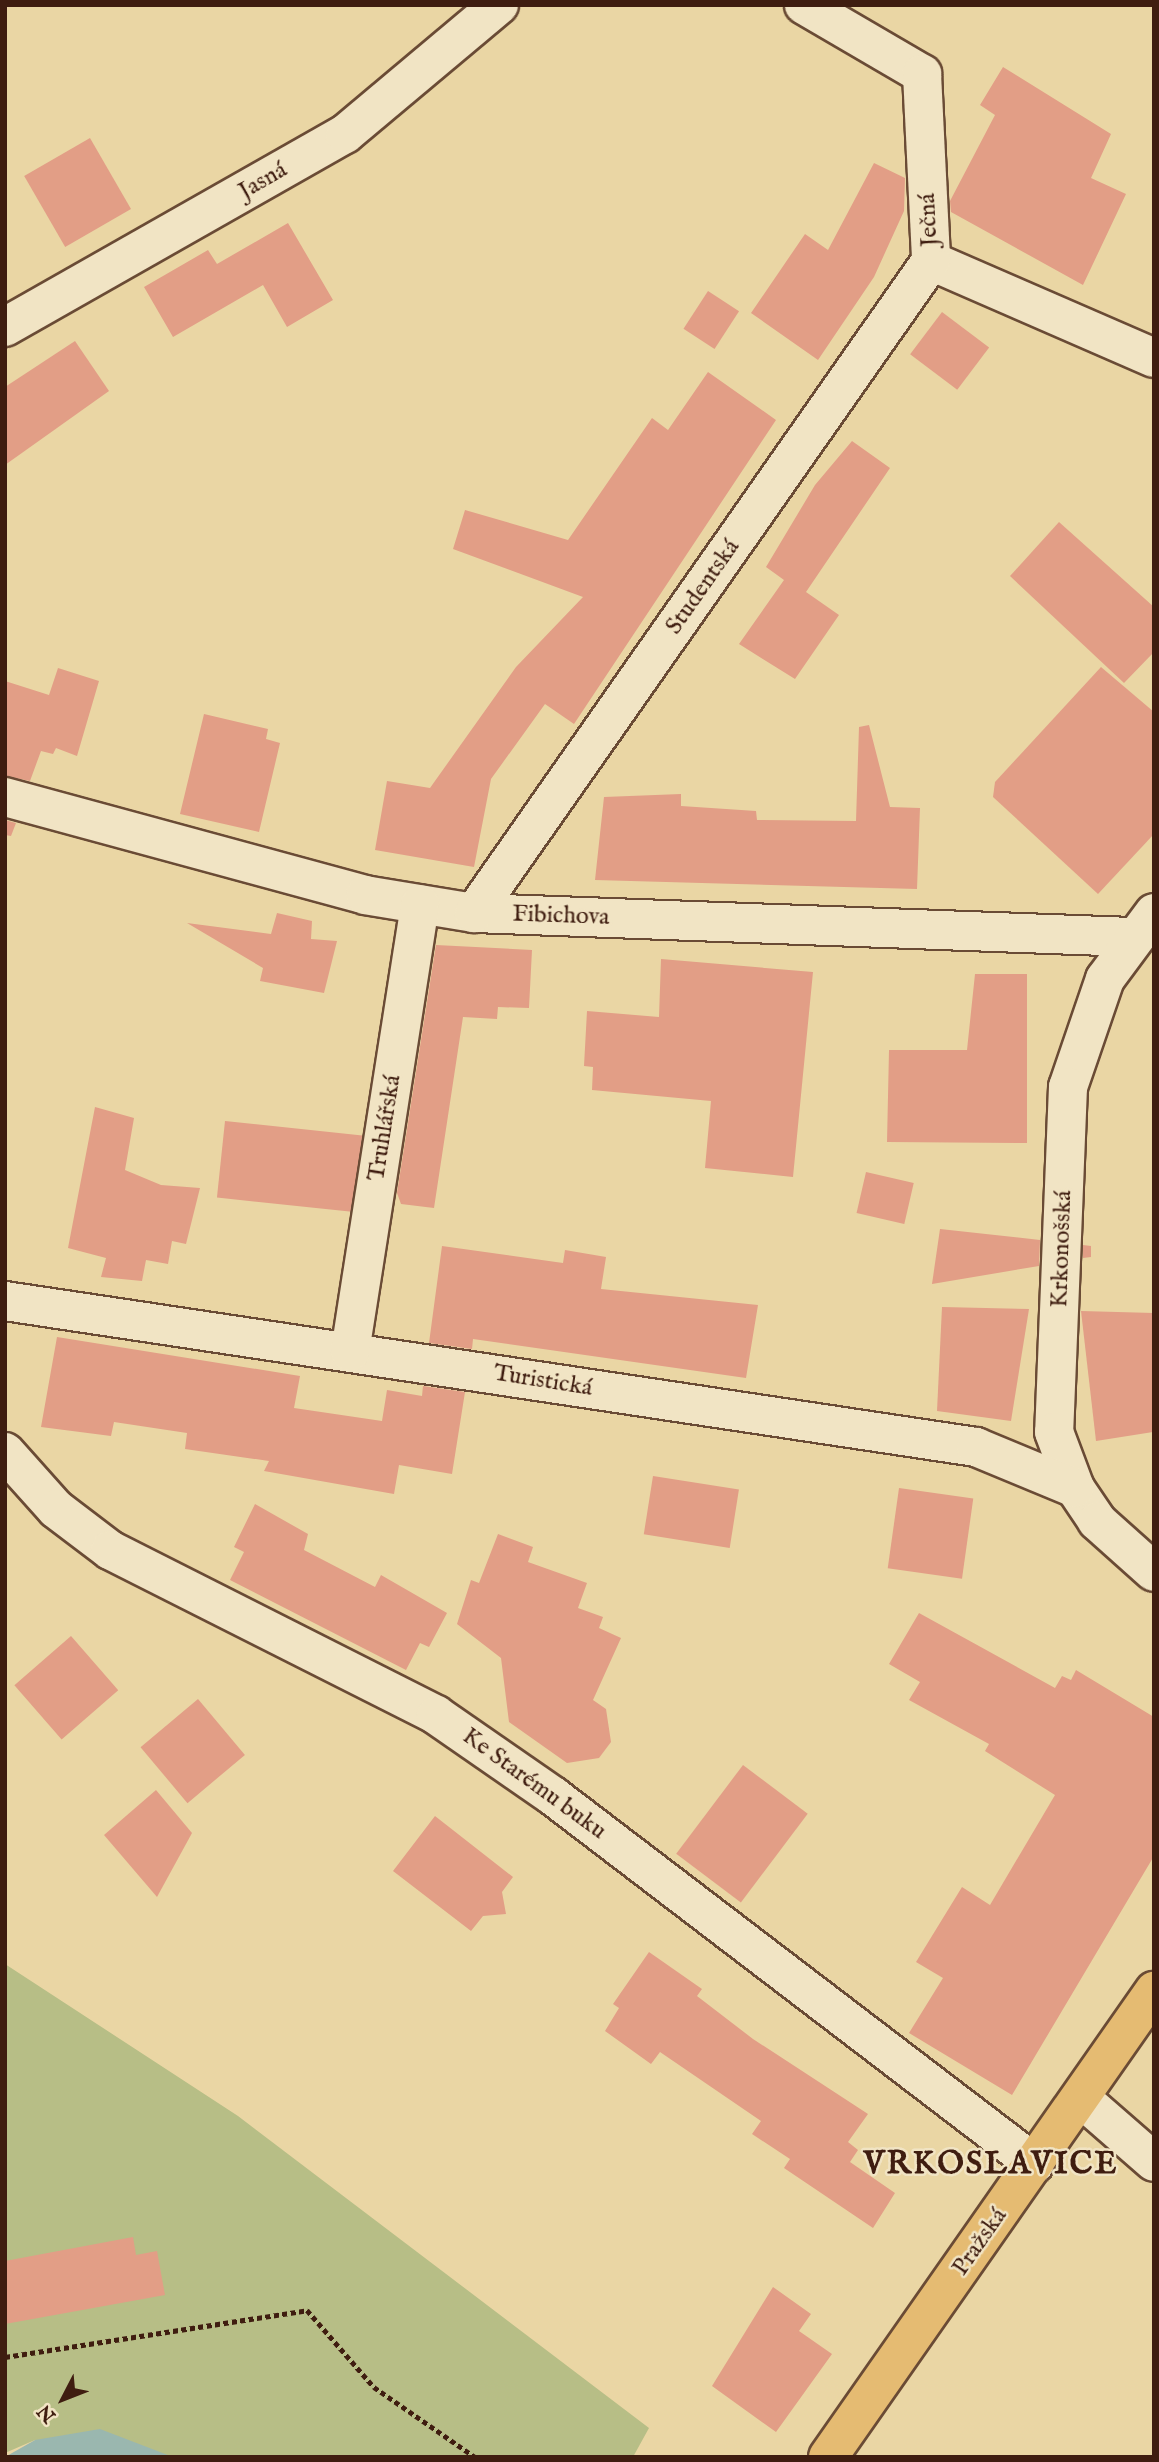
<!DOCTYPE html>
<meta charset="utf-8">
<style>
body{margin:0}
#map{position:relative;width:1159px;height:2462px;overflow:hidden;background:#ead6a4;font-family:"IM FELL English",serif}
div>[style]{position:absolute}
[style*='--x']{left:calc(var(--x)*1px);top:calc(var(--y)*1px);width:calc(var(--w)*1px);rotate:calc(var(--a)*1deg)}
.green>*{inset:0;background:#b7be86}
.water>*{inset:0;background:#9ab7af}
.building>*{inset:0;background:#e29e86;transform-origin:0 0}
.path>*{height:4.5px;margin-top:-2.25px;transform-origin:0;background:repeating-linear-gradient(90deg,#3f1d10 0 5px,transparent 0 8.5px)}
.roads{filter:drop-shadow(2px 0 #6a4b35) drop-shadow(-2px 0 #6a4b35) drop-shadow(0 2px #6a4b35) drop-shadow(0 -2px #6a4b35)}
.minor>*{height:38px;margin:-19px;padding:0 19px;transform-origin:19px;border-radius:19px;background:#f1e4c4}
.major>*{height:38px;margin:-19px;padding:0 19px;transform-origin:19px;border-radius:19px;background:#e5bb72}
span{translate:-50% -50%;white-space:nowrap;text-align:center;line-height:1.15;-webkit-text-stroke:5px #f1e4c4;paint-order:stroke}
.street-label{font-size:24px;color:#3f1d10}
.district-label{font-size:32px;color:#3f1d10;font-weight:700;letter-spacing:2px}
.frame{position:absolute;inset:0;border:7px solid #3f1d10;pointer-events:none}
.north{position:absolute;left:28px;top:2364px;width:70px;height:70px;-webkit-text-stroke:5px #f1e4c4;paint-order:stroke;rotate:228deg;font-size:19px;font-weight:700;line-height:28px;text-align:center;color:#3f1d10}
.north::after{content:'';display:block;margin:auto;width:24px;height:32px;background:#3f1d10;clip-path:polygon(50% 0,100% 100%,50% 72%,0 100%)}
</style>
<div id="map">
<div class="green">
<i style="clip-path:polygon(5px 1964px,238px 2116px,649px 2428px,633px 2457px,173px 2457px,35px 2440px,5px 2453px)"></i>
</div>
<div class="water">
<i style="clip-path:polygon(100px 2429px,173px 2457px,5px 2457px,35px 2440px)"></i>
</div>
<div class="building">
<i style="clip-path:polygon(1003px 67px,1111px 134px,1091px 178px,1126px 194px,1083px 285px,951px 212px,950px 201px,995px 115px,980px 105px)"></i>
<i style="left:90px;top:138px;width:82px;height:76px;rotate:60deg"></i>
<i style="clip-path:polygon(874px 163px,905px 178px,904px 211px,874px 277px,818px 360px,751px 313px,805px 234px,828px 250px)"></i>
<i style="clip-path:polygon(288px 223px,333px 300px,287px 327px,263px 285px,173px 337px,144px 287px,208px 250px,217px 264px)"></i>
<i style="left:708px;top:291px;width:37px;height:45px;rotate:33deg"></i>
<i style="left:942px;top:312px;width:59px;height:53px;rotate:37deg"></i>
<i style="clip-path:polygon(75px 341px,109px 391px,5px 465px,5px 387px)"></i>
<i style="clip-path:polygon(708px 372px,776px 420px,574px 724px,545px 704px,491px 779px,474px 867px,375px 850px,387px 781px,430px 788px,516px 667px,583px 597px,453px 549px,465px 510px,568px 540px,652px 418px,668px 430px)"></i>
<i style="clip-path:polygon(852px 441px,890px 468px,806px 592px,839px 615px,795px 679px,739px 644px,784px 580px,766px 567px,815px 485px)"></i>
<i style="clip-path:polygon(1059px 522px,1154px 607px,1154px 652px,1124px 683px,1010px 576px)"></i>
<i style="clip-path:polygon(1101px 667px,1154px 712px,1154px 834px,1098px 894px,993px 797px,995px 782px)"></i>
<i style="clip-path:polygon(58px 668px,99px 681px,77px 756px,56px 748px,53px 754px,41px 751px,30px 781px,5px 776px,5px 681px,49px 695px)"></i>
<i style="clip-path:polygon(204px 714px,268px 729px,266px 739px,280px 743px,259px 832px,180px 814px)"></i>
<i style="clip-path:polygon(869px 725px,890px 807px,920px 808px,917px 889px,595px 880px,604px 797px,681px 794px,681px 806px,756px 811px,757px 820px,856px 821px,859px 727px)"></i>
<i style="clip-path:polygon(5px 820px,16px 823px,11px 836px,5px 835px)"></i>
<i style="clip-path:polygon(277px 913px,312px 921px,311px 939px,337px 941px,324px 993px,260px 981px,263px 968px,187px 923px,271px 934px)"></i>
<i style="clip-path:polygon(436px 945px,532px 950px,529px 1008px,498px 1007px,497px 1019px,463px 1017px,434px 1208px,401px 1204px,397px 1193px)"></i>
<i style="clip-path:polygon(661px 959px,813px 972px,793px 1177px,705px 1168px,711px 1101px,592px 1090px,593px 1067px,584px 1066px,587px 1011px,659px 1017px)"></i>
<i style="clip-path:polygon(975px 974px,1027px 974px,1027px 1143px,887px 1142px,889px 1050px,967px 1050px)"></i>
<i style="clip-path:polygon(95px 1107px,134px 1118px,125px 1170px,161px 1185px,200px 1188px,186px 1244px,172px 1241px,168px 1264px,146px 1260px,142px 1281px,101px 1277px,106px 1258px,68px 1248px)"></i>
<i style="left:225px;top:1121px;width:138px;height:77px;rotate:6deg"></i>
<i style="left:866px;top:1172px;width:49px;height:42px;rotate:13deg"></i>
<i style="clip-path:polygon(940px 1229px,1040px 1240px,1039px 1266px,932px 1284px)"></i>
<i style="clip-path:polygon(1083px 1245px,1091px 1246px,1091px 1257px,1083px 1258px)"></i>
<i style="clip-path:polygon(442px 1246px,563px 1263px,565px 1250px,606px 1257px,601px 1289px,758px 1305px,746px 1378px,473px 1339px,472px 1349px,429px 1343px)"></i>
<i style="clip-path:polygon(942px 1307px,1029px 1309px,1011px 1421px,937px 1411px)"></i>
<i style="clip-path:polygon(1081px 1311px,1154px 1313px,1153px 1432px,1096px 1441px)"></i>
<i style="clip-path:polygon(57px 1337px,300px 1376px,294px 1408px,382px 1421px,387px 1390px,422px 1396px,423px 1386px,465px 1392px,452px 1474px,399px 1465px,394px 1494px,264px 1471px,269px 1461px,185px 1449px,187px 1433px,114px 1422px,111px 1436px,41px 1427px)"></i>
<i style="left:653px;top:1476px;width:87px;height:59px;rotate:9deg"></i>
<i style="left:899px;top:1488px;width:75px;height:81px;rotate:8deg"></i>
<i style="clip-path:polygon(255px 1504px,308px 1534px,304px 1550px,375px 1587px,381px 1575px,447px 1613px,429px 1647px,420px 1643px,406px 1670px,230px 1580px,244px 1552px,234px 1547px)"></i>
<i style="clip-path:polygon(498px 1534px,533px 1547px,528px 1562px,587px 1583px,578px 1608px,603px 1617px,599px 1628px,621px 1638px,593px 1700px,606px 1709px,611px 1742px,599px 1758px,567px 1763px,509px 1722px,501px 1658px,457px 1624px,471px 1580px,479px 1583px)"></i>
<i style="clip-path:polygon(919px 1613px,1055px 1688px,1062px 1676px,1071px 1680px,1076px 1670px,1154px 1717px,1154px 1856px,1012px 2095px,909px 2033px,943px 1978px,916px 1962px,962px 1887px,990px 1905px,1055px 1795px,985px 1751px,989px 1744px,909px 1700px,920px 1682px,889px 1664px)"></i>
<i style="left:71px;top:1636px;width:72px;height:75px;rotate:49deg"></i>
<i style="left:198px;top:1699px;width:73px;height:75px;rotate:50deg"></i>
<i style="left:743px;top:1765px;width:81px;height:111px;rotate:37deg"></i>
<i style="clip-path:polygon(156px 1790px,192px 1833px,157px 1897px,104px 1835px)"></i>
<i style="clip-path:polygon(435px 1816px,513px 1877px,502px 1892px,506px 1914px,483px 1916px,471px 1931px,393px 1871px)"></i>
<i style="clip-path:polygon(649px 1952px,702px 1989px,697px 1996px,753px 2039px,868px 2114px,848px 2142px,858px 2150px,850px 2162px,895px 2193px,873px 2228px,784px 2168px,790px 2159px,752px 2134px,761px 2121px,660px 2052px,651px 2064px,605px 2031px,619px 2008px,613px 2004px)"></i>
<i style="clip-path:polygon(133px 2237px,136px 2255px,157px 2251px,165px 2295px,5px 2324px,5px 2261px)"></i>
<i style="clip-path:polygon(773px 2287px,811px 2314px,799px 2331px,832px 2354px,776px 2432px,712px 2386px)"></i>
</div>
<div class="path">
<i style="--x:5;--y:2357;--w:306;--a:-8.8"></i>
<i style="--x:307;--y:2310;--w:102;--a:49"></i>
<i style="--x:374;--y:2387;--w:123;--a:34.7"></i>
</div>
<div class="roads">
<div class="minor">
<i style="--x:804;--y:5;--w:137;--a:30.3"></i>
<i style="--x:922;--y:74;--w:187;--a:87.2"></i>
<i style="--x:931;--y:261;--w:243;--a:23.5"></i>
<i style="--x:5;--y:327;--w:391;--a:-29.6"></i>
<i style="--x:345;--y:134;--w:201;--a:-40"></i>
<i style="--x:5;--y:797;--w:373;--a:15.2"></i>
<i style="--x:365;--y:895;--w:110;--a:9.4"></i>
<i style="--x:474;--y:913;--w:657;--a:2.09"></i>
<i style="--x:474;--y:913;--w:796;--a:-54.97"></i>
<i style="--x:1154;--y:913;--w:82;--a:126.6"></i>
<i style="--x:1105;--y:979;--w:114;--a:108.9"></i>
<i style="--x:1068;--y:1087;--w:345;--a:92.3"></i>
<i style="--x:1054;--y:1432;--w:60;--a:69.4"></i>
<i style="--x:1075;--y:1488;--w:40;--a:56"></i>
<i style="--x:1097;--y:1521;--w:76;--a:41.8"></i>
<i style="--x:5;--y:1301;--w:982;--a:8.55"></i>
<i style="--x:976;--y:1447;--w:107;--a:22.5"></i>
<i style="--x:350;--y:1352;--w:453;--a:-81.1"></i>
<i style="--x:5;--y:1452;--w:76;--a:48.2"></i>
<i style="--x:56;--y:1509;--w:68;--a:37.2"></i>
<i style="--x:110;--y:1550;--w:365;--a:26.8"></i>
<i style="--x:436;--y:1715;--w:142;--a:34.7"></i>
<i style="--x:553;--y:1796;--w:606;--a:37.36"></i>
<i style="--x:1083;--y:2100;--w:94;--a:41.1"></i>
</div>
<div class="major">
<i style="--x:828;--y:2457;--w:569;--a:-55.02"></i>
</div>
</div>
<div class="street-label">
<span style="left:263px;top:181px;rotate:-30deg">Jasná</span>
<span style="left:929px;top:220px;rotate:-93deg">Ječná</span>
<span style="left:703px;top:587px;rotate:-55deg">Studentská</span>
<span style="left:561px;top:916px;rotate:2deg">Fibichova</span>
<span style="left:385px;top:1128px;rotate:-81deg">Truhlářská</span>
<span style="left:1062px;top:1249px;rotate:-88deg">Krkonošská</span>
<span style="left:543px;top:1381px;rotate:9deg">Turistická</span>
<span style="left:534px;top:1784px;rotate:36deg">Ke Starému buku</span>
<span style="left:980px;top:2242px;rotate:-55deg">Pražská</span>
</div>
<div class="district-label">
<span style="left:991px;top:2165px">VRKOSLAVICE</span>
</div>
<div class="frame"></div>
<div class="north">N</div>
</div>
